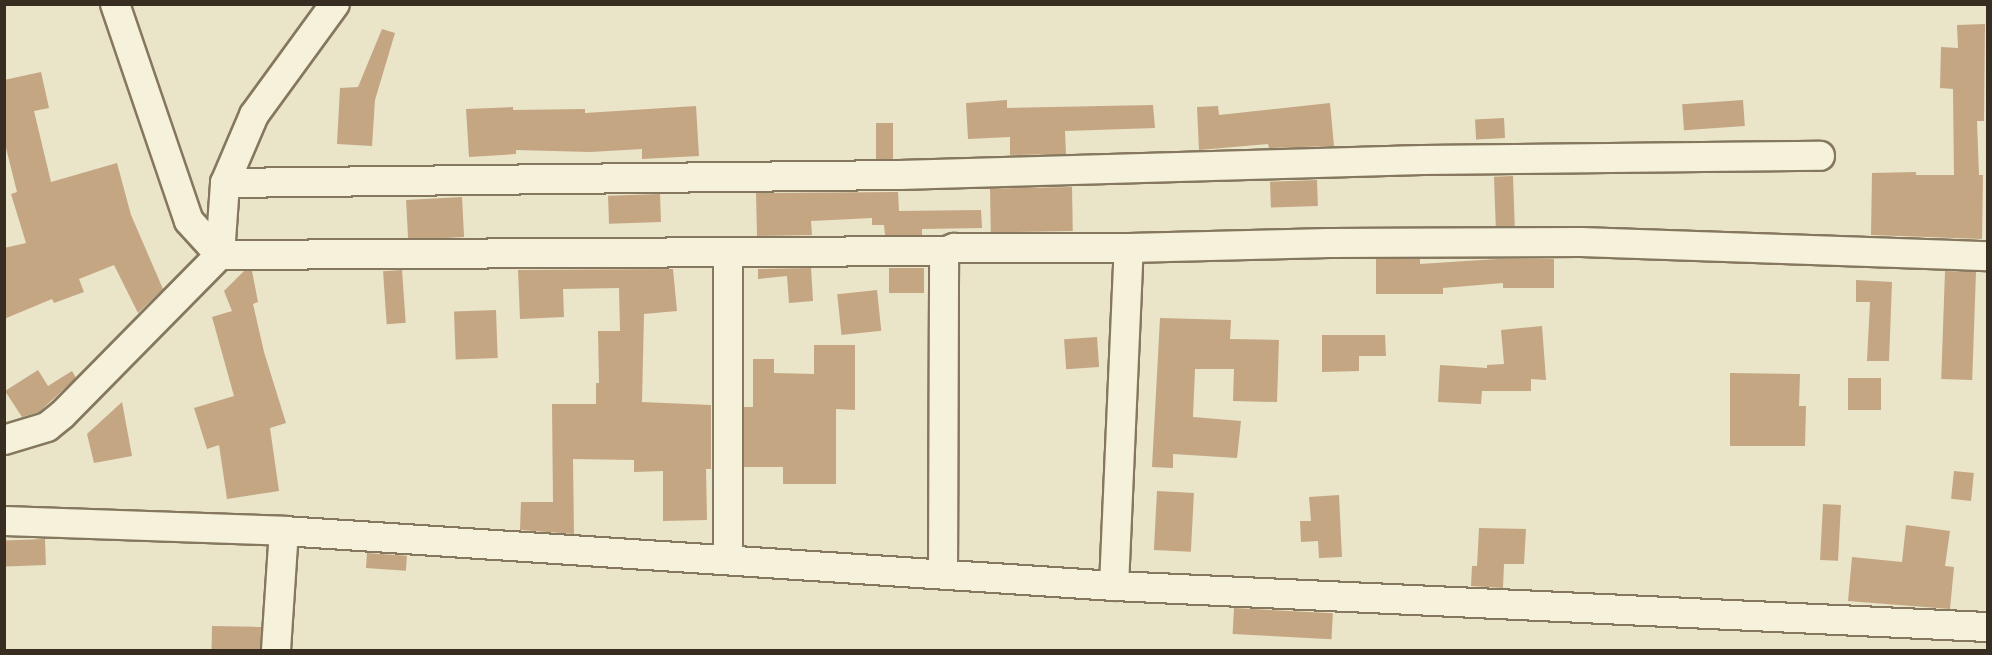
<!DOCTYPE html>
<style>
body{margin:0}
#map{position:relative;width:1992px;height:655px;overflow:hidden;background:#eae4c9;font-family:"Roboto Serif",serif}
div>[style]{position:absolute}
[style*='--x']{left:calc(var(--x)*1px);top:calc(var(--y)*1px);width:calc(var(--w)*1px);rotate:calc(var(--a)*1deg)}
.building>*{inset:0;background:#c4a683;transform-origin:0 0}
.roads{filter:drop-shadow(2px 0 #85785f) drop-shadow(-2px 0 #85785f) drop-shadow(0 2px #85785f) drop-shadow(0 -2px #85785f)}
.street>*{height:28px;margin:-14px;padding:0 14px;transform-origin:14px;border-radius:14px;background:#f6f1db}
span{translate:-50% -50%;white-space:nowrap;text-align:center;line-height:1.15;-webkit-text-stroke:6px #f2eed8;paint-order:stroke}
.frame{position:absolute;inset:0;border:6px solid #372e21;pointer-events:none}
</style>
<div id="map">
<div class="building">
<i style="clip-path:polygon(1985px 24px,1984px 121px,1977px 121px,1979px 175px,1983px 175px,1982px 239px,1871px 235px,1872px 173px,1916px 172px,1916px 175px,1954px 175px,1953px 89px,1940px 88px,1941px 47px,1958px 48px,1957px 25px)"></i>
<i style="clip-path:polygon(382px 29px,395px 33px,375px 100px,372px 146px,337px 144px,340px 88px,358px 87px)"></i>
<i style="clip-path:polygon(41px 72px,49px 108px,34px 111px,51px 182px,117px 163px,131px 215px,163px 289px,138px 313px,114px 265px,79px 279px,84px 292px,54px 303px,52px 299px,4px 319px,4px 248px,26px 243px,11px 194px,17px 192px,4px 140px,4px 80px)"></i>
<i style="clip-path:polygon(1007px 100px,1007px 108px,1153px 105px,1155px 128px,1065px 131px,1066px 154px,1010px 155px,1010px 137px,968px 139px,966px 103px)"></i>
<i style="left:1743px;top:100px;width:26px;height:61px;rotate:86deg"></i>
<i style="clip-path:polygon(1330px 103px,1334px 146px,1269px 148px,1268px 144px,1199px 150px,1197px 107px,1218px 106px,1219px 115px)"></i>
<i style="clip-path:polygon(696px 106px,699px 156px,642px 159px,642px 149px,590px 152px,516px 150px,516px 154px,469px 157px,466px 109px,513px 107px,513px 110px,585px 109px,585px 113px)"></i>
<i style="left:1504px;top:118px;width:20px;height:29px;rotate:87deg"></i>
<i style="left:876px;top:123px;width:17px;height:36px"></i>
<i style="left:1513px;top:176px;width:50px;height:19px;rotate:88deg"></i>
<i style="left:1317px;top:180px;width:26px;height:47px;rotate:88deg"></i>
<i style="left:1072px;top:187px;width:44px;height:82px;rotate:89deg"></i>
<i style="clip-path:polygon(898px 192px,899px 211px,981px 210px,982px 228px,922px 229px,922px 235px,885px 235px,884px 225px,872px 225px,872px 218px,811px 221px,812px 235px,757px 236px,756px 193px)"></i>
<i style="left:660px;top:194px;width:28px;height:52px;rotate:88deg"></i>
<i style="left:462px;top:197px;width:40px;height:56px;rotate:87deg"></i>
<i style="clip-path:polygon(1376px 259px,1420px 259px,1420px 264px,1497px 259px,1554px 259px,1554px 288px,1503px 288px,1503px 283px,1443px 288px,1443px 294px,1376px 294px)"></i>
<i style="clip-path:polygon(811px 268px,813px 301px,789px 303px,787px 276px,758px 279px,758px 269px)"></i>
<i style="left:889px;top:268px;width:35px;height:25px"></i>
<i style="clip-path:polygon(673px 269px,677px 311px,644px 314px,642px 402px,711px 405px,711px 469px,706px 469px,707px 520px,663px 521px,663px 471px,634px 472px,634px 460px,573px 459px,574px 534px,520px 530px,521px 502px,553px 502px,552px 404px,596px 404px,596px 383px,599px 383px,598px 331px,620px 331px,619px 288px,563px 289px,564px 317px,520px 319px,518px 270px)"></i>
<i style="left:402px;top:270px;width:53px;height:19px;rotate:86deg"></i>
<i style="clip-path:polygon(244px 271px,252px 271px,258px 302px,253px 304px,264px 352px,286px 423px,270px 428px,279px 491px,227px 499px,219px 445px,207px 449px,194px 408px,234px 396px,212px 317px,232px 311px,224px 291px)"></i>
<i style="left:1945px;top:271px;width:31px;height:108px;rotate:2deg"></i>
<i style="clip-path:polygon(1856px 280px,1892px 282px,1889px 361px,1867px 361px,1870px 302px,1856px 302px)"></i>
<i style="left:877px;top:290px;width:41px;height:40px;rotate:84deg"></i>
<i style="left:496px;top:310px;width:48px;height:42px;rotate:88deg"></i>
<i style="clip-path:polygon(1160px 318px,1231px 320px,1230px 339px,1279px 340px,1277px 402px,1233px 401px,1234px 369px,1195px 369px,1193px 417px,1241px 421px,1237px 458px,1173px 454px,1173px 468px,1152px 467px)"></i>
<i style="clip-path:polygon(1542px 326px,1546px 380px,1531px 379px,1531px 391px,1482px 391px,1481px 404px,1438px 402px,1440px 365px,1487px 368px,1487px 365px,1504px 364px,1501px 330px)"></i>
<i style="clip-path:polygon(1322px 335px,1385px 335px,1386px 356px,1359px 356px,1359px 371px,1322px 372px)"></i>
<i style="left:1097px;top:337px;width:30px;height:33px;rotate:86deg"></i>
<i style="clip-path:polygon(814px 345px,855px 345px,855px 410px,836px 409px,836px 484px,783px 484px,783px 467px,744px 467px,744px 407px,753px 407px,753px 359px,774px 359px,774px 373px,814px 374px)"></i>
<i style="clip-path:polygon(38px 370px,48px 386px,72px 371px,76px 378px,39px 412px,22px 417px,5px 391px)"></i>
<i style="clip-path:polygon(1730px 373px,1800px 374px,1799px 406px,1806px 406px,1805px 446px,1730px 446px)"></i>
<i style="left:1848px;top:378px;width:33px;height:32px"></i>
<i style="clip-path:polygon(122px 402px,132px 456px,94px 463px,87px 434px)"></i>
<i style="left:1954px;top:471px;width:20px;height:28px;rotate:6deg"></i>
<i style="left:1157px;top:491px;width:37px;height:59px;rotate:3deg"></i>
<i style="clip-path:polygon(1339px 495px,1342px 557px,1319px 558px,1318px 541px,1301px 542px,1300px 521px,1311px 521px,1309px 497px)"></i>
<i style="left:1823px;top:504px;width:18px;height:56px;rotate:3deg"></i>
<i style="clip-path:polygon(1906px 525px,1950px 531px,1945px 566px,1954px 567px,1950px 609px,1848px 601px,1852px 557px,1902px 562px)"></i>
<i style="clip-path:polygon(1479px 528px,1526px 529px,1524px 564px,1504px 564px,1503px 588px,1471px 586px,1472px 566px,1477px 566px)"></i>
<i style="left:45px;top:539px;width:26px;height:41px;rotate:88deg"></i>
<i style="left:367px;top:553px;width:40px;height:15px;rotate:4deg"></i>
<i style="left:1234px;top:608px;width:99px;height:26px;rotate:3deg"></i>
<i style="left:212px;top:626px;width:49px;height:25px;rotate:1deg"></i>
</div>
<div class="roads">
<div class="street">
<i style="--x:115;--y:4;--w:229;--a:71.2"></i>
<i style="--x:189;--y:221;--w:46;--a:47.6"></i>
<i style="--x:220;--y:255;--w:727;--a:-0.32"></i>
<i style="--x:225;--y:183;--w:674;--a:-0.68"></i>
<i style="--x:899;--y:175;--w:524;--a:-1.64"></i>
<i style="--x:1423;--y:160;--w:397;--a:-0.6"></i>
<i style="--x:4;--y:440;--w:45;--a:-16.8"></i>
<i style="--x:47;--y:427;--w:19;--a:-39"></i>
<i style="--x:62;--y:415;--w:225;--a:-45.4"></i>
<i style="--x:220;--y:255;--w:72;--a:-86"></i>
<i style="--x:225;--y:183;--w:74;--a:-66.9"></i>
<i style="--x:254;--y:115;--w:137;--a:-53.9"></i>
<i style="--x:4;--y:521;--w:280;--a:2"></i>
<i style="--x:284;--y:531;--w:832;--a:3.79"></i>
<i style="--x:1114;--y:586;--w:875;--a:2.69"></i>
<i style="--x:728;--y:560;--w:308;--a:-90"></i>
<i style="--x:943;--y:574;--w:317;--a:-89.8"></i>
<i style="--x:944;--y:257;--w:7;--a:-63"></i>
<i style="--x:947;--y:251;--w:8;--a:-23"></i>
<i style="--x:954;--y:248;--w:175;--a:0"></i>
<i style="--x:1129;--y:248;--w:200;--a:-1.4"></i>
<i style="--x:1329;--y:243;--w:252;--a:-0.2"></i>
<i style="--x:1581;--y:242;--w:407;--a:2"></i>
<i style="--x:1114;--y:586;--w:338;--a:-87.5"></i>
<i style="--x:276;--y:650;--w:119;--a:-86.2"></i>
</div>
</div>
<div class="frame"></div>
</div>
